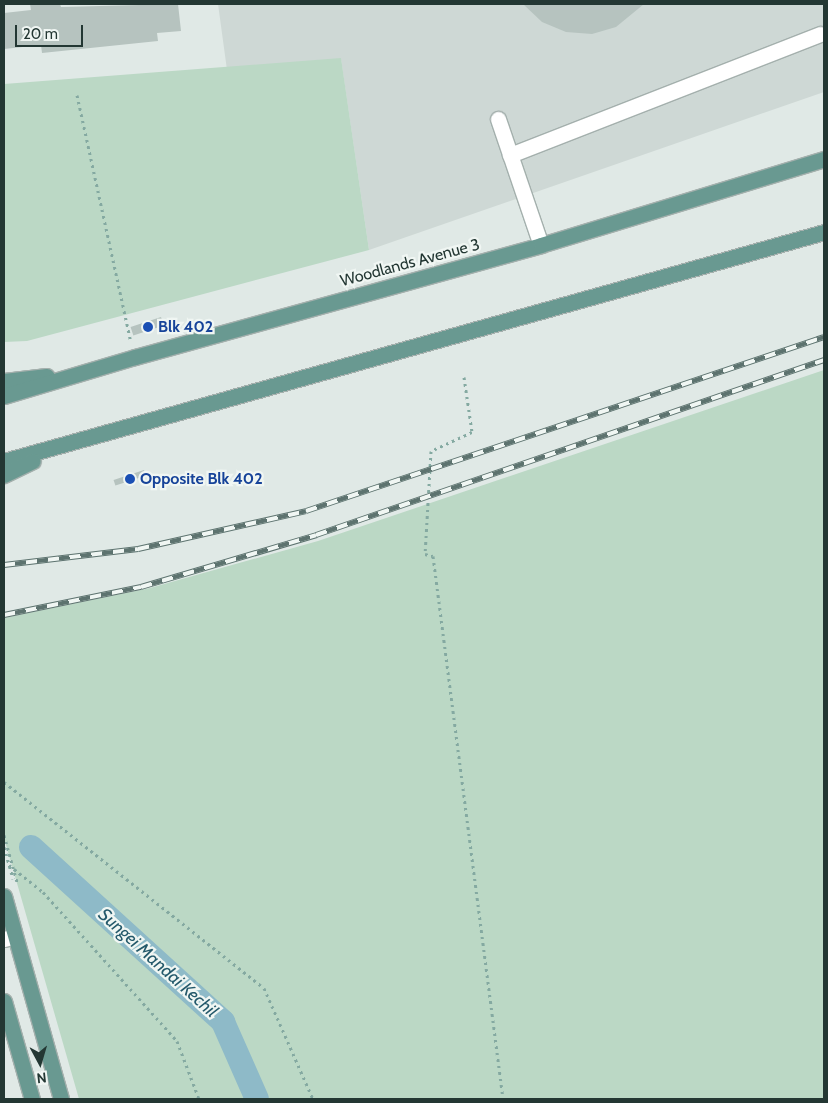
<!DOCTYPE html>
<style>
body{margin:0}
#map{position:relative;width:828px;height:1103px;overflow:hidden;background:#e0e9e6;font-family:Cabin,sans-serif}
div>[style]{position:absolute}
[style*='--x']{left:calc(var(--x)*1px);top:calc(var(--y)*1px);width:calc(var(--w)*1px);rotate:calc(var(--a)*1deg)}
.built>*{inset:0;background:#ced8d5}
.green>*{inset:0;background:#bbd8c5}
.canal>*{height:24px;margin:-12px;padding:0 12px;transform-origin:12px;border-radius:12px;background:#8ebac8}
.building>*{inset:0;background:#b6c3bf;transform-origin:0 0}
.path>*{height:3px;margin-top:-1.5px;transform-origin:0;background:repeating-linear-gradient(90deg,#84a9a1 0 2.5px,transparent 0 6.5px)}
.roads{filter:drop-shadow(1px 0 #a4b0ad) drop-shadow(-1px 0 #a4b0ad) drop-shadow(0 1px #a4b0ad) drop-shadow(0 -1px #a4b0ad)}
.minor>*{height:15px;margin:-7.5px;padding:0 7.5px;transform-origin:7.5px;border-radius:7.5px;background:#fff}
.major>*{height:15px;margin:-7.5px;padding:0 7.5px;transform-origin:7.5px;border-radius:7.5px;background:#699991}
.rail>*{height:5.5px;margin-top:-2.75px;transform-origin:0;background:repeating-linear-gradient(90deg,#f0f6f3 0 11px,#5d736f 0 22px);box-sizing:border-box;border-block:1px solid #5d736f}
.dots>*{width:14px;height:14px;translate:-50% -50%;box-sizing:border-box;border:2px solid #f0f6f3;border-radius:50%}
span{translate:-50% -50%;white-space:nowrap;text-align:center;line-height:1.15;-webkit-text-stroke:4.5px #f0f6f3;paint-order:stroke}
.street-label{font-size:16px;color:#233733}
.transit-label{font-size:16px;color:#164399;font-weight:700}
.left{translate:0 -50%;text-align:left}
.water-label{font-size:18px;color:#24596b;font-style:italic}
.frame{position:absolute;inset:0;border:5px solid #233733;pointer-events:none}
.north{position:absolute;left:15px;top:1038px;width:50px;height:50px;-webkit-text-stroke:4px #f0f6f3;paint-order:stroke;rotate:174deg;font-size:14px;font-weight:700;line-height:20px;text-align:center;color:#233733}
.north::after{content:'';display:block;margin:auto;width:18px;height:22px;background:#233733;clip-path:polygon(50% 0,100% 100%,50% 72%,0 100%)}
.scale{position:absolute;left:15px;top:25px;width:68px;height:22px;box-sizing:border-box;border:2px solid #233733;border-top:0;padding-left:6px;font-size:15px;line-height:18px;white-space:nowrap;color:#233733;-webkit-text-stroke:4px #f0f6f3;paint-order:stroke}
</style>
<div id="map">
<div class="built">
<i style="clip-path:polygon(218px 4px,824px 4px,824px 92px,369px 250px,341px 59px,227px 70px)"></i>
</div>
<div class="green">
<i style="clip-path:polygon(341px 58px,369px 250px,27px 341px,4px 342px,4px 84px)"></i>
<i style="clip-path:polygon(824px 370px,824px 1099px,79px 1099px,4px 838px,4px 618px,150px 588px,318px 541px)"></i>
</div>
<div class="canal">
<i style="--x:31;--y:847;--w:260;--a:42.3"></i>
<i style="--x:223;--y:1022;--w:84;--a:66.2"></i>
</div>
<div class="building">
<i style="clip-path:polygon(30px 4px,60px 4px,61px 7px,178px 4px,181px 31px,157px 33px,158px 41px,42px 53px,41px 45px,4px 49px,4px 13px,31px 10px)"></i>
<i style="clip-path:polygon(523px 4px,644px 4px,616px 27px,592px 34px,566px 32px,542px 22px)"></i>
<i style="left:161px;top:317px;width:9px;height:32px;rotate:72deg"></i>
<i style="left:144px;top:470px;width:6px;height:32px;rotate:72deg"></i>
</div>
<div class="path">
<i style="--x:77;--y:95;--w:250;--a:77.7"></i>
<i style="--x:464;--y:377;--w:56;--a:81.7"></i>
<i style="--x:472;--y:432;--w:45;--a:155.1"></i>
<i style="--x:431;--y:451;--w:103;--a:93.3"></i>
<i style="--x:425;--y:554;--w:8;--a:14"></i>
<i style="--x:433;--y:556;--w:547;--a:82.65"></i>
<i style="--x:4;--y:782;--w:332;--a:38.4"></i>
<i style="--x:264;--y:988;--w:121;--a:66.2"></i>
<i style="--x:4;--y:835;--w:49;--a:74.5"></i>
<i style="--x:4;--y:847;--w:33;--a:74"></i>
<i style="--x:9;--y:865;--w:43;--a:38.5"></i>
<i style="--x:43;--y:892;--w:200;--a:48"></i>
<i style="--x:177;--y:1041;--w:62;--a:69.2"></i>
</div>
<div class="roads">
<div class="minor">
<i style="--x:498;--y:119;--w:133;--a:71.2"></i>
<i style="--x:510;--y:155;--w:333;--a:-21.3"></i>
<i style="--x:4;--y:939;--w:11;--a:-15"></i>
</div>
<div class="major">
<i style="--x:4;--y:381;--w:43;--a:-6.6"></i>
<i style="--x:4;--y:396;--w:137;--a:-16.6"></i>
<i style="--x:135;--y:357;--w:421;--a:-15.4"></i>
<i style="--x:541;--y:245;--w:296;--a:-16.9"></i>
<i style="--x:4;--y:461;--w:851;--a:-15.6"></i>
<i style="--x:4;--y:475;--w:32;--a:-26"></i>
<i style="--x:4;--y:896;--w:211;--a:74.3"></i>
<i style="--x:4;--y:1001;--w:102;--a:74.1"></i>
</div>
</div>
<div class="rail">
<i style="--x:4;--y:565;--w:135;--a:-6.8"></i>
<i style="--x:138;--y:549;--w:172;--a:-12.7"></i>
<i style="--x:306;--y:511;--w:546;--a:-18.57"></i>
<i style="--x:4;--y:615;--w:140;--a:-11.6"></i>
<i style="--x:141;--y:587;--w:183;--a:-16.5"></i>
<i style="--x:316;--y:535;--w:537;--a:-19.01"></i>
</div>
<div class="dots">
<i style="left:148px;top:327px;background:#1a4fb4"></i>
<i style="left:130px;top:479px;background:#1a4fb4"></i>
</div>
<div class="street-label">
<span style="left:410px;top:263px;rotate:-15deg">Woodlands Avenue 3</span>
</div>
<div class="transit-label">
<span class="left" style="left:158px;top:327px">Blk 402</span>
<span class="left" style="left:140px;top:479px">Opposite Blk 402</span>
</div>
<div class="water-label">
<span style="left:158px;top:963px;rotate:42deg">Sungei Mandai Kechil</span>
</div>
<div class="frame"></div>
<div class="north">N</div>
<div class="scale">20 m</div>
</div>
